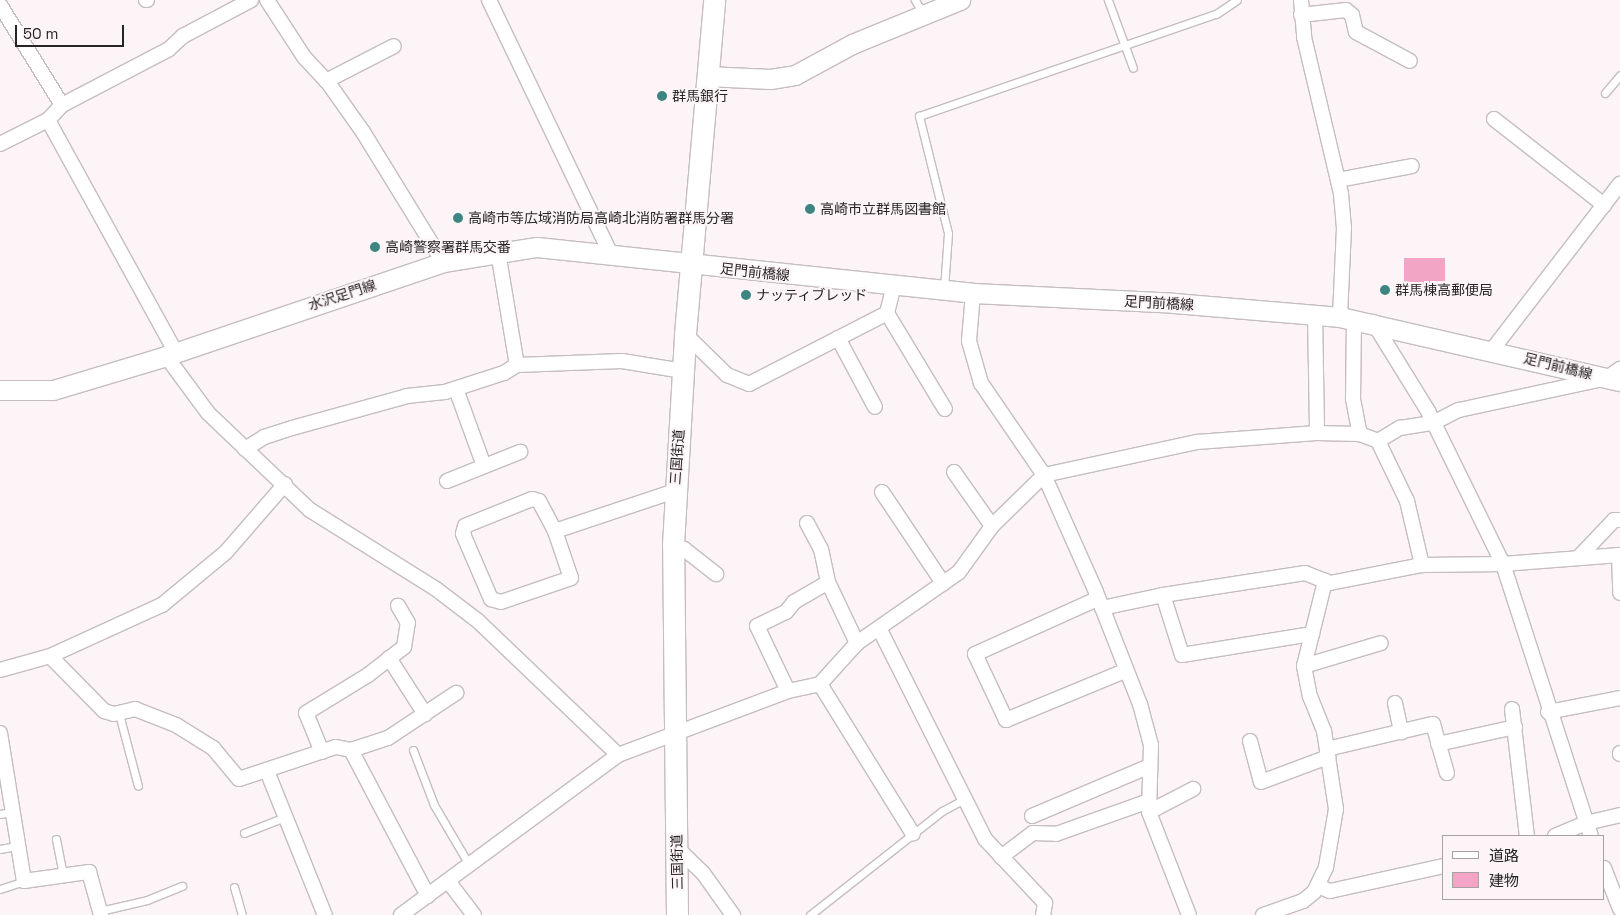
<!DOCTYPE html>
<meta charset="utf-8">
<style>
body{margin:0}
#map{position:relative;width:1620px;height:915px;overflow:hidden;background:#fcf4f7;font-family:"Space Grotesk","Noto Sans JP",sans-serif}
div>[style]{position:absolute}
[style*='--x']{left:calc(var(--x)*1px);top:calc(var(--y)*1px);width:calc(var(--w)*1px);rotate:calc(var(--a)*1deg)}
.building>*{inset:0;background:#f3a5c5}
.roads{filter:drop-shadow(1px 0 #c5bdc0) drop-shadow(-1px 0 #c5bdc0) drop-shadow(0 1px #c5bdc0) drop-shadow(0 -1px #c5bdc0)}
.lane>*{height:7px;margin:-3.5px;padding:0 3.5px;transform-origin:3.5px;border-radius:3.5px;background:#fff}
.street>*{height:14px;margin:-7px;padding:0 7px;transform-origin:7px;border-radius:7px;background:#fff}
.secondary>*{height:19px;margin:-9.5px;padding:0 9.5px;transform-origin:9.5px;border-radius:9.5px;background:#fff}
.primary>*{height:21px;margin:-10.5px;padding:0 10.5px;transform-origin:10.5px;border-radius:10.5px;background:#fff}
.dots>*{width:14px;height:14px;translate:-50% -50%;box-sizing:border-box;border:2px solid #fcf4f7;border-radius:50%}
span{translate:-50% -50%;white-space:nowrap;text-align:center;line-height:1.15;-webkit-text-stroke:4px #fcf4f7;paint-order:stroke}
.poi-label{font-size:14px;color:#272425}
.left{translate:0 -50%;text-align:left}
.street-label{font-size:14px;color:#272425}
.legend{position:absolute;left:1442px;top:835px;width:162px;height:65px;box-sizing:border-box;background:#fcf4f7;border:1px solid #a7a1a3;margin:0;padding:6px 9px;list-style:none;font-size:15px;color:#272425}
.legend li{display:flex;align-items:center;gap:10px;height:25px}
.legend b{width:25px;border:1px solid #a7a1a3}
.scale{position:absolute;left:15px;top:25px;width:109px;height:22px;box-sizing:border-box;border:2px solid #272425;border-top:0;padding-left:6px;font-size:15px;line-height:18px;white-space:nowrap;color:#272425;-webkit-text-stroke:4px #fcf4f7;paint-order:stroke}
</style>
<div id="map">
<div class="building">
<i style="clip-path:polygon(1404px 258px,1445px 258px,1445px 281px,1432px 281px,1432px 293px,1404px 293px)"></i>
</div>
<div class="roads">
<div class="lane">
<i style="--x:915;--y:0;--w:16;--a:60"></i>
<i style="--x:1108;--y:0;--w:72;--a:69.8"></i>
<i style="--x:1605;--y:93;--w:23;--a:-50"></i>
<i style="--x:944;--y:289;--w:56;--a:-85.9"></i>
<i style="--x:948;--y:233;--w:121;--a:-103.9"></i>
<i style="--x:919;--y:116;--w:314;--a:-19"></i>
<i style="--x:1216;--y:14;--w:25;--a:-34"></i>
<i style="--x:119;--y:714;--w:74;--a:75.2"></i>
<i style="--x:413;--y:750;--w:59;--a:69.1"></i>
<i style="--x:434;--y:805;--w:71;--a:59.5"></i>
<i style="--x:0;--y:814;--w:11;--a:-10"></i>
<i style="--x:244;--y:833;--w:44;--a:-21.3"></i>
<i style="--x:56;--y:839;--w:36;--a:79"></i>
<i style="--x:0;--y:849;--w:17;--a:-10"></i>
<i style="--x:234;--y:887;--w:29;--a:74"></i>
<i style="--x:0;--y:889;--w:25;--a:-18"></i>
<i style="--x:100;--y:911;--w:48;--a:-13.2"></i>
<i style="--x:147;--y:900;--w:38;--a:-22"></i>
<i style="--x:810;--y:915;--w:168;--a:-38.2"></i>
<i style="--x:942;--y:811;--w:24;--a:-28"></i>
</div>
<div class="street">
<i style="--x:146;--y:0;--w:1;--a:0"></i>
<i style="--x:267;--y:0;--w:68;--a:57"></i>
<i style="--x:304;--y:57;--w:37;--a:47"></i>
<i style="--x:329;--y:84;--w:59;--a:54.7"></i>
<i style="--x:363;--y:132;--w:153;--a:58.4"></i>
<i style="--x:489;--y:0;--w:283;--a:64.4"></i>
<i style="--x:1301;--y:0;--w:37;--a:85"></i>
<i style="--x:1304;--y:37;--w:161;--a:76.7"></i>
<i style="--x:1341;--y:194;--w:34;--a:85"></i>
<i style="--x:1344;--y:228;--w:89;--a:92.6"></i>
<i style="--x:0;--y:5;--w:118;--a:58.2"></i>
<i style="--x:1301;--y:15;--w:45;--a:-6.3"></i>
<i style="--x:1346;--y:10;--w:8;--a:40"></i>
<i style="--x:1352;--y:15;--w:17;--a:77"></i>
<i style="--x:1356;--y:32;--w:61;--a:28.2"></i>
<i style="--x:326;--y:81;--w:76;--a:-27.2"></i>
<i style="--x:1494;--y:119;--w:140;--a:38"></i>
<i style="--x:48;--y:120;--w:264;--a:61.2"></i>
<i style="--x:0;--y:144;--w:54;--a:-26.6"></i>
<i style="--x:48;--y:120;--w:21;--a:-47"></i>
<i style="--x:62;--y:105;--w:121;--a:-27.6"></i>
<i style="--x:169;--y:49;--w:19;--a:-43"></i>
<i style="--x:183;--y:36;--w:77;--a:-27.9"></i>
<i style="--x:1338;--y:180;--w:75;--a:-10.7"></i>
<i style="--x:498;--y:252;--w:115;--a:80.5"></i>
<i style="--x:973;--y:293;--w:48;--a:94.8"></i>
<i style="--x:969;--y:341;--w:44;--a:74.1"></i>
<i style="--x:981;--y:383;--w:112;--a:55.6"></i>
<i style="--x:1044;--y:475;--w:128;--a:66"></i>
<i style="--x:1096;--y:592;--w:120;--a:68.6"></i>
<i style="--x:1140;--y:704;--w:42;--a:75"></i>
<i style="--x:1151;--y:745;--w:67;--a:91.7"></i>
<i style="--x:1149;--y:812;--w:110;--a:68.8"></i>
<i style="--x:887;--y:313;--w:112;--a:58.9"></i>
<i style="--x:1315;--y:314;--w:119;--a:89"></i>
<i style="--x:1354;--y:319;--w:80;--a:90.7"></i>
<i style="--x:1353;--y:399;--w:36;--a:79"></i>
<i style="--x:1373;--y:322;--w:105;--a:58.3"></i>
<i style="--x:1428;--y:411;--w:170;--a:63.9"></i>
<i style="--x:1503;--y:564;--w:286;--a:72.1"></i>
<i style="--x:685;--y:334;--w:59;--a:44.3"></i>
<i style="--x:727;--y:375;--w:24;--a:22"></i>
<i style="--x:749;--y:384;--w:155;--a:-27.2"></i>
<i style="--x:887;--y:313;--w:29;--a:-76"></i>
<i style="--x:838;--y:338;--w:78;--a:61.8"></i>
<i style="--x:1492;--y:350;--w:210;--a:-52.4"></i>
<i style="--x:166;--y:356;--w:71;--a:53.6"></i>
<i style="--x:208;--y:413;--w:141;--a:43.6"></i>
<i style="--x:310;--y:510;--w:149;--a:32.1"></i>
<i style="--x:436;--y:589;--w:53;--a:37.3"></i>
<i style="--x:478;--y:621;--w:194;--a:43.7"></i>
<i style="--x:456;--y:389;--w:82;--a:70"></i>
<i style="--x:1378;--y:441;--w:67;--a:64.2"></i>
<i style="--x:1407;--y:501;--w:66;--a:76.8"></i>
<i style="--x:245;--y:449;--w:22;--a:-32"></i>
<i style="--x:264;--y:437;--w:29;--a:-18"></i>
<i style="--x:292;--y:428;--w:119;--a:-15.5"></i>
<i style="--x:407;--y:396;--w:38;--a:-6"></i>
<i style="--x:445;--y:392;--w:62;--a:-17.9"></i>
<i style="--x:504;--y:373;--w:15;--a:-32"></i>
<i style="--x:517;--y:365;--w:105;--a:-2.2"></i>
<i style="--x:622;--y:361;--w:62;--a:9.3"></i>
<i style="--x:954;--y:472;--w:66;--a:54.9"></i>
<i style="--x:447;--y:481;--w:79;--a:-21.7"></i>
<i style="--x:882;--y:492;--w:110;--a:56.2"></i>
<i style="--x:807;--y:523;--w:30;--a:62"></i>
<i style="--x:821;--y:549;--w:34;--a:78"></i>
<i style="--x:828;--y:582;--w:68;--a:64.6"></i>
<i style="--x:555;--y:531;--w:34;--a:-118"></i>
<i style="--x:539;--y:501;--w:7;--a:-164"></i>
<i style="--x:532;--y:499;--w:72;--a:158.1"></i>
<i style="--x:465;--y:526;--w:8;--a:104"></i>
<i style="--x:463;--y:534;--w:71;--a:66.7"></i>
<i style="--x:491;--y:599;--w:10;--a:17"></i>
<i style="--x:501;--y:602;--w:74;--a:-18.9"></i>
<i style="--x:571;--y:578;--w:50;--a:-108.8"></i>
<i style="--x:555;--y:531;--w:126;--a:-18.4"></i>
<i style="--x:673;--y:545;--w:12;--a:20"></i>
<i style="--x:684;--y:549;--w:41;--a:38"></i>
<i style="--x:1619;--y:555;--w:38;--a:88"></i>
<i style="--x:1578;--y:558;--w:52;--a:-46.5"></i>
<i style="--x:1614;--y:520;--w:6;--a:0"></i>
<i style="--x:1163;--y:595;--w:63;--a:72.4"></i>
<i style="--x:1182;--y:655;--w:132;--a:-9.2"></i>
<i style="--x:1097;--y:599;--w:134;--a:155.7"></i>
<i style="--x:975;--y:654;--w:73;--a:64.8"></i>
<i style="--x:1006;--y:720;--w:129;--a:-22.4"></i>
<i style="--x:1102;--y:608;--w:62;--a:-12"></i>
<i style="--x:1163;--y:595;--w:144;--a:-8.8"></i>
<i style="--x:1305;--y:573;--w:27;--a:22"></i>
<i style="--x:1330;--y:583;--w:94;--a:-11.1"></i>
<i style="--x:1422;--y:565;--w:81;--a:-0.7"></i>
<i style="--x:1503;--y:564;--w:117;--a:-4.4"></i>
<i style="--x:880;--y:630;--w:234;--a:63.3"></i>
<i style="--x:985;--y:839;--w:88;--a:46.8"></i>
<i style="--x:1045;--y:903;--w:12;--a:99"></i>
<i style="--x:50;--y:656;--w:77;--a:45.5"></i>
<i style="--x:104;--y:711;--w:10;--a:17"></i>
<i style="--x:114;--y:714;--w:22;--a:-13"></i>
<i style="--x:135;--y:709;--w:44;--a:21.3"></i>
<i style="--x:176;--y:725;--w:44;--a:31.9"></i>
<i style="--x:213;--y:748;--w:40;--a:50"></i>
<i style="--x:239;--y:779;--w:102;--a:-18.3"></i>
<i style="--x:336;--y:747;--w:15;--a:11"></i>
<i style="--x:351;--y:750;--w:165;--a:62.2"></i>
<i style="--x:389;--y:658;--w:67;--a:57.3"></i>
<i style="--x:1304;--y:666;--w:80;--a:-16.6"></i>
<i style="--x:0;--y:670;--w:52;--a:-15.6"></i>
<i style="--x:50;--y:656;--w:123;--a:-24.5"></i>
<i style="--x:162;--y:605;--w:83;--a:-39.6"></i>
<i style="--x:226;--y:552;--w:90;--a:-49.1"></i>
<i style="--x:820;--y:684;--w:176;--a:58.2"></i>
<i style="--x:788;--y:691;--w:72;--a:-115.5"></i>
<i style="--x:757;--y:626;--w:32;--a:-26"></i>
<i style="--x:786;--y:612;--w:13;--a:-51"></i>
<i style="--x:794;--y:602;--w:39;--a:-30"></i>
<i style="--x:1395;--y:703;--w:30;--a:78"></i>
<i style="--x:1512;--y:709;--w:128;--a:83.3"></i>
<i style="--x:1548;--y:712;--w:73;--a:-11"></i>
<i style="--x:0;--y:733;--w:150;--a:80.8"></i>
<i style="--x:24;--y:881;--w:66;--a:-7.9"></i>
<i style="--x:89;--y:872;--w:45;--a:74.4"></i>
<i style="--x:1250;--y:741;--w:42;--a:75"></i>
<i style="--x:1261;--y:782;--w:72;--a:-20.5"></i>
<i style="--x:1438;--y:744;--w:79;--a:-12.4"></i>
<i style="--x:1327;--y:749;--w:109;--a:-13.3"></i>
<i style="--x:1433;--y:724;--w:51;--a:74.1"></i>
<i style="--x:351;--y:750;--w:39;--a:-18"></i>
<i style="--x:388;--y:738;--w:82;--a:-33.5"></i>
<i style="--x:322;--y:752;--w:42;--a:-112.3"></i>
<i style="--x:306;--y:713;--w:73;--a:-31.5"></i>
<i style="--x:368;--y:675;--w:46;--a:-37.9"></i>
<i style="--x:404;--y:647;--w:24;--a:-81"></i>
<i style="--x:408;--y:623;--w:20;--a:-120"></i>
<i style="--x:1620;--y:753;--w:1;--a:90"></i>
<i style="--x:267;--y:771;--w:155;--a:68.1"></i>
<i style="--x:1149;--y:812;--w:50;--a:-27.6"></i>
<i style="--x:1032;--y:816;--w:128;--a:-23"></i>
<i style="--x:1555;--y:836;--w:34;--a:-23"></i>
<i style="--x:1586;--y:823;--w:35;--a:-13"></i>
<i style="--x:676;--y:847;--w:37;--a:44"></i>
<i style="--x:703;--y:873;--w:52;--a:54.5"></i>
<i style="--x:1001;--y:857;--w:40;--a:-37"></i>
<i style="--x:1033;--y:833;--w:23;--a:2"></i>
<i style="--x:1056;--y:834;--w:99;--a:-19.5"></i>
<i style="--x:1604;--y:868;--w:44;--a:68.7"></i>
<i style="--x:448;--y:881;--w:43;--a:52.6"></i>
<i style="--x:1318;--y:886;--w:13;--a:23"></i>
<i style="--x:1330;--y:891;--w:117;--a:-12.4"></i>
<i style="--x:401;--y:915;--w:270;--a:-36.4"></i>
<i style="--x:618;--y:755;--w:182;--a:-20.6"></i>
<i style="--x:788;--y:691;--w:33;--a:-12"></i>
<i style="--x:820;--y:684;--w:55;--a:-47.9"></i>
<i style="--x:857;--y:643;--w:124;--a:-34.8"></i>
<i style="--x:959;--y:572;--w:57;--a:-54.3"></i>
<i style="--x:992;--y:526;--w:73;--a:-44.4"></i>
<i style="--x:1044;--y:475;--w:157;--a:-12.2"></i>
<i style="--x:1197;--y:442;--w:120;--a:-4.3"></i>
<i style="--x:1317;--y:433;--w:43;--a:1.3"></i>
<i style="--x:1360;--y:434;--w:19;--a:21"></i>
<i style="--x:1378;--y:441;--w:26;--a:-31"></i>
<i style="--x:1400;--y:428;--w:33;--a:-9"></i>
<i style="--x:1433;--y:423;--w:29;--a:-27"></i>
<i style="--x:1459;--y:410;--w:151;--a:-12.2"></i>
<i style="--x:1607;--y:378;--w:16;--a:-35"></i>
<i style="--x:1263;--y:915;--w:42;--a:-19.3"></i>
<i style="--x:1303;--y:901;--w:14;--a:-39"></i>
<i style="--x:1314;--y:892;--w:28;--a:-64"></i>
<i style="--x:1326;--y:867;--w:59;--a:-80.2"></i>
<i style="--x:1336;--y:809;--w:79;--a:-98.7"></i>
<i style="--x:1324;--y:731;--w:37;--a:-112"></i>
<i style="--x:1310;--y:697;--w:32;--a:-101"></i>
<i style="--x:1304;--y:666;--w:88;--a:-76.1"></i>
</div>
<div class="secondary">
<i style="--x:707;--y:76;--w:63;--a:2.7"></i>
<i style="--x:770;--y:79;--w:25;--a:-9"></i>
<i style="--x:795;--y:75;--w:65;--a:-28.5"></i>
<i style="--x:852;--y:44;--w:117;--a:-22.2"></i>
<i style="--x:0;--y:390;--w:53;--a:0"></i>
<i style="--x:53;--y:390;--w:118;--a:-16.7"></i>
<i style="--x:166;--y:356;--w:293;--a:-18.7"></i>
<i style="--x:443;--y:262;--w:95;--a:-9.1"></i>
<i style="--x:537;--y:247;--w:438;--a:6"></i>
<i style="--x:973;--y:293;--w:201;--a:2.8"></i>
<i style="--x:1174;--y:303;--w:167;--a:4.8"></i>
<i style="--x:1340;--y:317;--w:287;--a:12.9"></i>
</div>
<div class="primary">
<i style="--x:677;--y:915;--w:370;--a:-90.6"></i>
<i style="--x:673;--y:545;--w:211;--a:-86.7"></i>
<i style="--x:685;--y:334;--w:335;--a:-85"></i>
</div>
</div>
<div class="dots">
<i style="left:662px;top:96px;background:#3d8582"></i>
<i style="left:810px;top:209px;background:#3d8582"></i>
<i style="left:458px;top:218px;background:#3d8582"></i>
<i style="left:375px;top:247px;background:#3d8582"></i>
<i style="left:1385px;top:290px;background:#3d8582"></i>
<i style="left:746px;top:295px;background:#3d8582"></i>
</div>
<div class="poi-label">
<span class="left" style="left:672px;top:96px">群馬銀行</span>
<span class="left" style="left:820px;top:209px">高崎市立群馬図書館</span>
<span class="left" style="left:468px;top:218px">高崎市等広域消防局高崎北消防署群馬分署</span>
<span class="left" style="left:385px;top:247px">高崎警察署群馬交番</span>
<span class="left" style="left:1395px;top:290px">群馬棟高郵便局</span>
<span class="left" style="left:756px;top:295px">ナッティブレッド</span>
</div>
<div class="street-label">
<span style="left:755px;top:272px;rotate:6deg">足門前橋線</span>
<span style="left:342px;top:295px;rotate:-18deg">水沢足門線</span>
<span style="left:1159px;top:303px;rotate:3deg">足門前橋線</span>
<span style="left:1558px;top:366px;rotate:14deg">足門前橋線</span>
<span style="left:677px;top:457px;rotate:-86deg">三国街道</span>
<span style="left:677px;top:862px;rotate:-91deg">三国街道</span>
</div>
<ul class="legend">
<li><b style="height:6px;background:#fff"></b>道路</li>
<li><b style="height:14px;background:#f3a5c5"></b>建物</li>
</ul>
<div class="scale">50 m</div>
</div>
